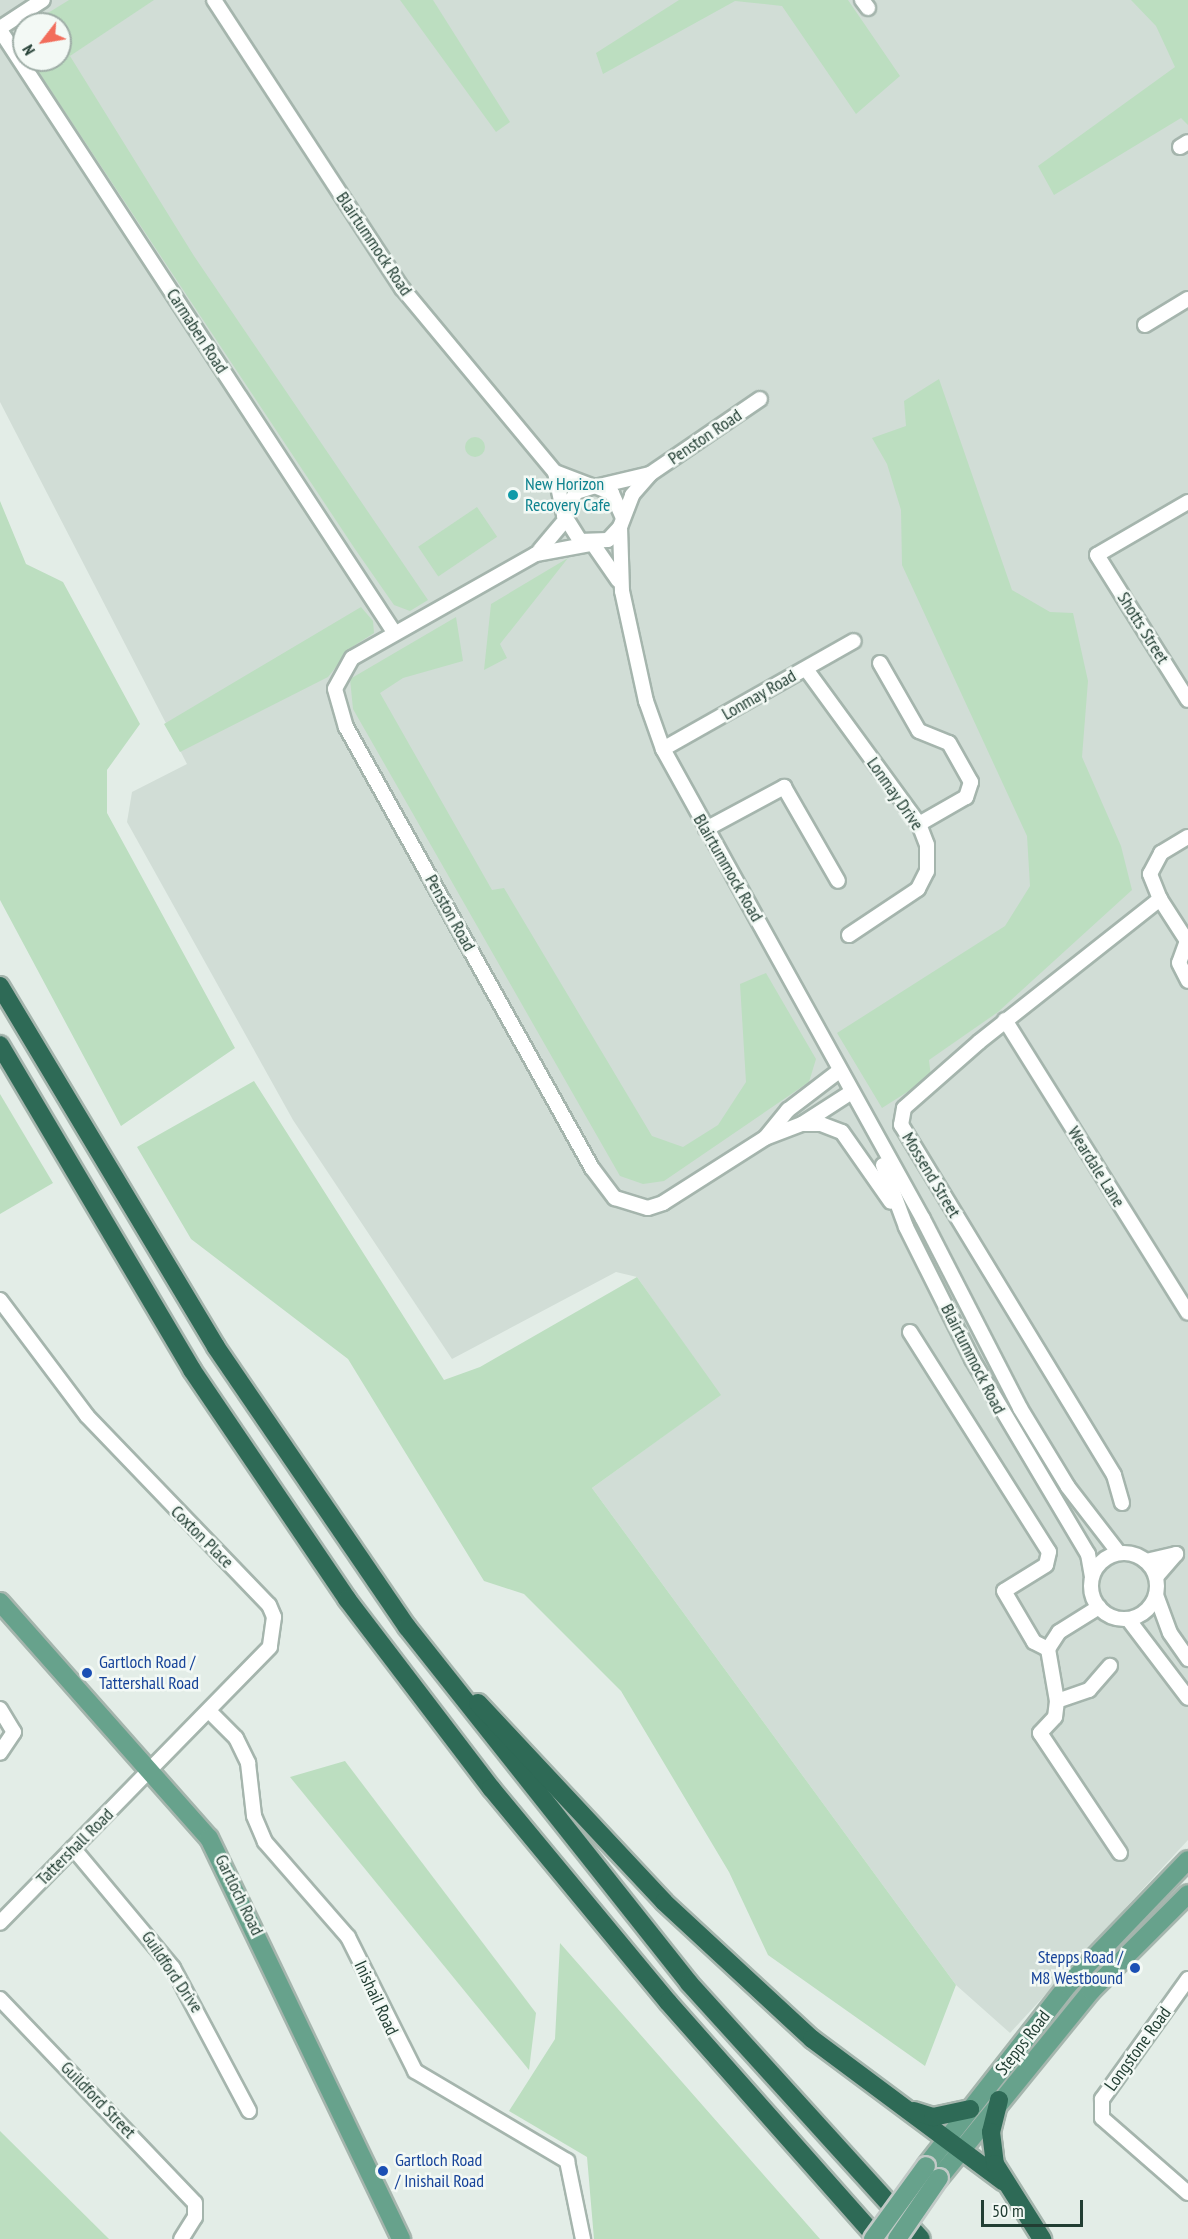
<!DOCTYPE html>
<style>
body{margin:0}
#map{position:relative;width:1188px;height:2239px;overflow:hidden;background:#e3ede7;font-family:"PT Sans Narrow",sans-serif}
div>[style]{position:absolute}
[style*='--x']{left:calc(var(--x)*1px);top:calc(var(--y)*1px);width:calc(var(--w)*1px);rotate:calc(var(--a)*1deg)}
.built>*{inset:0;background:#d1ddd6}
.green>*{inset:0;background:#bcdec0;transform-origin:0 0}
.round{border-radius:50%}
.roads{filter:drop-shadow(2px 0 #a5b5ad) drop-shadow(-2px 0 #a5b5ad) drop-shadow(0 2px #a5b5ad) drop-shadow(0 -2px #a5b5ad)}
.minor>*{height:14px;margin:-7px;padding:0 7px;transform-origin:7px;border-radius:7px;background:#fff}
.minor>.ring{margin:-7px;padding:0;box-sizing:content-box;background:none;border:14px solid #fff;border-radius:50%}
.major>*{height:18px;margin:-9px;padding:0 9px;transform-origin:9px;border-radius:9px;background:#67a28c}
.highway>*{height:18px;margin:-9px;padding:0 9px;transform-origin:9px;border-radius:9px;background:#2e6a56}
.bridges{filter:drop-shadow(2px 0 #c1c9c6) drop-shadow(-2px 0 #c1c9c6) drop-shadow(0 2px #c1c9c6) drop-shadow(0 -2px #c1c9c6)}
.major-bridge>*{height:18px;margin:-9px;padding:0 9px;transform-origin:9px;border-radius:9px;background:#67a28c}
.dots>*{width:16px;height:16px;translate:-50% -50%;box-sizing:border-box;border:3px solid #f3f9f5;border-radius:50%}
span{translate:-50% -50%;white-space:nowrap;text-align:center;line-height:1.15;-webkit-text-stroke:5px #f3f9f5;paint-order:stroke}
.street-label{font-size:18px;color:#223e33}
.culture-label{font-size:18px;color:#0d838f}
.left{translate:0 -50%;text-align:left}
.transit-label{font-size:18px;color:#164399}
.right{translate:-100% -50%;text-align:right}
.north{position:absolute;left:12px;top:12px;width:60px;height:60px;box-sizing:border-box;background:#f3f9f5;border:2px solid #9faea7;border-radius:50%;rotate:239deg;font-size:16px;font-weight:700;line-height:24px;text-align:center;color:#223e33}
.north::after{content:'';display:block;margin:auto;width:21px;height:27px;background:#f26d5b;clip-path:polygon(50% 0,100% 100%,50% 72%,0 100%)}
.scale{position:absolute;left:981px;top:2200px;width:102px;height:27px;box-sizing:border-box;border:3px solid #223e33;border-top:0;padding-left:8px;font-size:18px;line-height:21px;white-space:nowrap;color:#223e33;-webkit-text-stroke:4px #f3f9f5;paint-order:stroke}
</style>
<div id="map">
<div class="built">
<i style="clip-path:polygon(evenodd,0 0,1188px 0,1188px 1840px,1010px 2033px,956px 1985px,592px 1488px,720px 1395px,637px 1277px,616px 1272px,452px 1359px,293px 1120px,127px 822px,132px 792px,187px 764px,0 402px,0 0,24px 24px,60px 24px,60px 60px,24px 60px,24px 24px)"></i>
</div>
<div class="green">
<i style="clip-path:polygon(69px 0,154px 0,70px 56px,194px 256px,428px 600px,410px 611px,394px 605px,355px 549px,32px 62px,60px 60px,60px 24px,30px 24px)"></i>
<i style="clip-path:polygon(400px 0,433px 0,510px 122px,496px 132px)"></i>
<i style="clip-path:polygon(679px 0,848px 0,900px 76px,856px 114px,782px 6px,735px 1px,603px 74px,596px 53px)"></i>
<i style="clip-path:polygon(1131px 0,1188px 0,1188px 125px,1181px 118px,1054px 195px,1038px 166px,1175px 67px,1156px 26px)"></i>
<i style="clip-path:polygon(939px 379px,1012px 590px,1050px 612px,1073px 613px,1088px 681px,1082px 757px,1121px 846px,1132px 890px,998px 1012px,929px 1060px,931px 1077px,882px 1108px,837px 1033px,1005px 926px,1030px 886px,1027px 836px,902px 565px,901px 510px,887px 464px,872px 438px,906px 426px,904px 401px)"></i>
<i class="round" style="left:465px;top:437px;width:20px;height:20px"></i>
<i style="clip-path:polygon(0 501px,26px 564px,63px 582px,140px 724px,107px 770px,107px 813px,235px 1048px,121px 1126px,0 900px)"></i>
<i style="left:477px;top:507px;width:36px;height:71px;rotate:56deg"></i>
<i style="clip-path:polygon(568px 558px,500px 644px,507px 658px,484px 670px,491px 604px)"></i>
<i style="clip-path:polygon(361px 607px,373px 621px,374px 633px,352px 647px,328px 677px,180px 752px,164px 724px)"></i>
<i style="clip-path:polygon(456px 617px,463px 661px,403px 678px,380px 693px,492px 890px,504px 888px,652px 1136px,683px 1147px,718px 1125px,746px 1082px,740px 984px,766px 973px,816px 1059px,809px 1082px,664px 1181px,643px 1184px,620px 1176px,353px 709px,350px 679px)"></i>
<i style="clip-path:polygon(254px 1081px,444px 1380px,480px 1367px,637px 1277px,721px 1395px,592px 1488px,956px 1985px,925px 2066px,768px 1955px,729px 1872px,621px 1691px,524px 1594px,484px 1581px,348px 1359px,191px 1239px,137px 1147px)"></i>
<i style="clip-path:polygon(0 1094px,53px 1183px,0 1214px)"></i>
<i style="clip-path:polygon(345px 1761px,536px 2013px,529px 2070px,290px 1777px)"></i>
<i style="clip-path:polygon(560px 1943px,820px 2239px,594px 2239px,587px 2157px,509px 2111px,555px 2039px)"></i>
<i style="clip-path:polygon(0 2131px,109px 2239px,0 2239px)"></i>
</div>
<div class="roads">
<div class="minor">
<i style="--x:214;--y:0;--w:344;--a:56.9"></i>
<i style="--x:402;--y:288;--w:239;--a:50.3"></i>
<i style="--x:555;--y:472;--w:44;--a:78.2"></i>
<i style="--x:862;--y:0;--w:10;--a:53"></i>
<i style="--x:0;--y:28;--w:51;--a:-33.1"></i>
<i style="--x:0;--y:30;--w:719;--a:56.8"></i>
<i style="--x:1180;--y:147;--w:9;--a:-32"></i>
<i style="--x:1145;--y:325;--w:50;--a:-31.2"></i>
<i style="--x:555;--y:472;--w:40;--a:21"></i>
<i style="--x:599;--y:486;--w:52;--a:-13.2"></i>
<i style="--x:1188;--y:502;--w:105;--a:149.8"></i>
<i style="--x:1097;--y:555;--w:171;--a:57.9"></i>
<i style="--x:623;--y:518;--w:27;--a:-114"></i>
<i style="--x:612;--y:493;--w:18;--a:-158"></i>
<i style="--x:595;--y:486;--w:20;--a:162"></i>
<i style="--x:576;--y:492;--w:26;--a:118"></i>
<i style="--x:564;--y:515;--w:31;--a:58"></i>
<i style="--x:580;--y:541;--w:28;--a:-2"></i>
<i style="--x:608;--y:540;--w:18;--a:-47"></i>
<i style="--x:620;--y:527;--w:34;--a:-69"></i>
<i style="--x:632;--y:495;--w:28;--a:-49"></i>
<i style="--x:650;--y:474;--w:133;--a:-34.3"></i>
<i style="--x:620;--y:527;--w:64;--a:88.2"></i>
<i style="--x:622;--y:591;--w:113;--a:77.7"></i>
<i style="--x:646;--y:701;--w:51;--a:70.5"></i>
<i style="--x:663;--y:749;--w:537;--a:61.05"></i>
<i style="--x:923;--y:1219;--w:212;--a:62.8"></i>
<i style="--x:1020;--y:1408;--w:92;--a:58.7"></i>
<i style="--x:1068;--y:1487;--w:83;--a:52.3"></i>
<i style="--x:590;--y:544;--w:55;--a:169.5"></i>
<i style="--x:536;--y:554;--w:211;--a:150.5"></i>
<i style="--x:352;--y:658;--w:35;--a:119"></i>
<i style="--x:335;--y:689;--w:40;--a:74"></i>
<i style="--x:346;--y:727;--w:505;--a:60.85"></i>
<i style="--x:592;--y:1168;--w:38;--a:53"></i>
<i style="--x:615;--y:1198;--w:34;--a:17"></i>
<i style="--x:648;--y:1208;--w:16;--a:-18"></i>
<i style="--x:663;--y:1203;--w:121;--a:-32.5"></i>
<i style="--x:765;--y:1138;--w:40;--a:-21"></i>
<i style="--x:802;--y:1124;--w:57;--a:-32.9"></i>
<i style="--x:593;--y:544;--w:44;--a:55.2"></i>
<i style="--x:540;--y:550;--w:39;--a:-50"></i>
<i style="--x:880;--y:663;--w:78;--a:60.2"></i>
<i style="--x:919;--y:731;--w:32;--a:22"></i>
<i style="--x:949;--y:743;--w:45;--a:60.6"></i>
<i style="--x:971;--y:782;--w:16;--a:108"></i>
<i style="--x:966;--y:797;--w:54;--a:150.1"></i>
<i style="--x:806;--y:669;--w:192;--a:53.9"></i>
<i style="--x:919;--y:824;--w:22;--a:69"></i>
<i style="--x:927;--y:845;--w:26;--a:90"></i>
<i style="--x:927;--y:871;--w:20;--a:117"></i>
<i style="--x:918;--y:889;--w:83;--a:146.3"></i>
<i style="--x:663;--y:749;--w:219;--a:-29.5"></i>
<i style="--x:706;--y:829;--w:89;--a:-28.3"></i>
<i style="--x:784;--y:787;--w:108;--a:60.1"></i>
<i style="--x:1160;--y:899;--w:50;--a:57.3"></i>
<i style="--x:1187;--y:941;--w:23;--a:110"></i>
<i style="--x:1179;--y:963;--w:20;--a:63"></i>
<i style="--x:1005;--y:1020;--w:345;--a:58"></i>
<i style="--x:802;--y:1124;--w:19;--a:0"></i>
<i style="--x:821;--y:1124;--w:22;--a:21"></i>
<i style="--x:842;--y:1132;--w:85;--a:55"></i>
<i style="--x:766;--y:1137;--w:35;--a:-51"></i>
<i style="--x:788;--y:1110;--w:64;--a:-37.4"></i>
<i style="--x:883;--y:1165;--w:66;--a:69.6"></i>
<i style="--x:906;--y:1227;--w:148;--a:63.4"></i>
<i style="--x:972;--y:1359;--w:227;--a:59.3"></i>
<i style="--x:1088;--y:1554;--w:22;--a:80"></i>
<i style="--x:0;--y:1300;--w:145;--a:53.1"></i>
<i style="--x:87;--y:1416;--w:262;--a:46.1"></i>
<i style="--x:269;--y:1605;--w:13;--a:67"></i>
<i style="--x:274;--y:1617;--w:30;--a:98"></i>
<i style="--x:270;--y:1647;--w:386;--a:134.4"></i>
<i style="--x:910;--y:1332;--w:260;--a:57.7"></i>
<i style="--x:1049;--y:1552;--w:13;--a:103"></i>
<i style="--x:1046;--y:1565;--w:49;--a:148.2"></i>
<i style="--x:1004;--y:1591;--w:59;--a:59.5"></i>
<i style="--x:1034;--y:1642;--w:16;--a:27"></i>
<i style="--x:1122;--y:1503;--w:29;--a:-106"></i>
<i style="--x:1114;--y:1475;--w:410;--a:-121.3"></i>
<i style="--x:901;--y:1125;--w:17;--a:-80"></i>
<i style="--x:904;--y:1108;--w:100;--a:-41.3"></i>
<i style="--x:979;--y:1042;--w:231;--a:-38.3"></i>
<i style="--x:1160;--y:899;--w:27;--a:-112"></i>
<i style="--x:1150;--y:874;--w:24;--a:-62"></i>
<i style="--x:1161;--y:853;--w:31;--a:-31"></i>
<i class="ring" style="left:1091px;top:1553px;width:52px;height:52px"></i>
<i style="--x:1146;--y:1561;--w:31;--a:-13"></i>
<i style="--x:1176;--y:1554;--w:30;--a:131"></i>
<i style="--x:1156;--y:1595;--w:40;--a:69.8"></i>
<i style="--x:1170;--y:1633;--w:32;--a:55"></i>
<i style="--x:1099;--y:1607;--w:47;--a:148"></i>
<i style="--x:1059;--y:1632;--w:20;--a:123"></i>
<i style="--x:1048;--y:1649;--w:53;--a:80.2"></i>
<i style="--x:1057;--y:1701;--w:16;--a:97"></i>
<i style="--x:1055;--y:1717;--w:22;--a:133"></i>
<i style="--x:1040;--y:1733;--w:144;--a:56.3"></i>
<i style="--x:1128;--y:1619;--w:99;--a:52.8"></i>
<i style="--x:1057;--y:1701;--w:34;--a:-19"></i>
<i style="--x:1089;--y:1690;--w:32;--a:-49"></i>
<i style="--x:0;--y:1709;--w:27;--a:59"></i>
<i style="--x:14;--y:1732;--w:25;--a:124"></i>
<i style="--x:209;--y:1711;--w:38;--a:45"></i>
<i style="--x:236;--y:1738;--w:28;--a:64"></i>
<i style="--x:248;--y:1763;--w:53;--a:83.5"></i>
<i style="--x:254;--y:1816;--w:28;--a:67"></i>
<i style="--x:265;--y:1842;--w:126;--a:48.9"></i>
<i style="--x:348;--y:1937;--w:150;--a:63.4"></i>
<i style="--x:415;--y:2071;--w:177;--a:30.6"></i>
<i style="--x:567;--y:2161;--w:80;--a:78.4"></i>
<i style="--x:73;--y:1848;--w:156;--a:50.2"></i>
<i style="--x:173;--y:1968;--w:162;--a:62"></i>
<i style="--x:1188;--y:1979;--w:148;--a:125.6"></i>
<i style="--x:1102;--y:2099;--w:19;--a:90"></i>
<i style="--x:1102;--y:2118;--w:114;--a:41.1"></i>
<i style="--x:0;--y:1999;--w:282;--a:46.3"></i>
<i style="--x:195;--y:2203;--w:14;--a:90"></i>
<i style="--x:195;--y:2217;--w:26;--a:122"></i>
</div>
<div class="major">
<i style="--x:0;--y:1602;--w:315;--a:48.5"></i>
<i style="--x:209;--y:1838;--w:445;--a:64.4"></i>
<i style="--x:926;--y:2166;--w:230;--a:-51.9"></i>
<i style="--x:1068;--y:1985;--w:173;--a:-46.2"></i>
<i style="--x:939;--y:2178;--w:241;--a:-50.9"></i>
<i style="--x:1091;--y:1991;--w:137;--a:-45"></i>
</div>
<div class="highway">
<i style="--x:0;--y:986;--w:421;--a:59.1"></i>
<i style="--x:216;--y:1347;--w:339;--a:55.7"></i>
<i style="--x:407;--y:1627;--w:454;--a:51.6"></i>
<i style="--x:689;--y:1983;--w:345;--a:47.8"></i>
<i style="--x:0;--y:1045;--w:377;--a:59.4"></i>
<i style="--x:192;--y:1370;--w:277;--a:55.9"></i>
<i style="--x:347;--y:1599;--w:238;--a:52.7"></i>
<i style="--x:491;--y:1788;--w:278;--a:50.4"></i>
<i style="--x:668;--y:2002;--w:317;--a:48.5"></i>
<i style="--x:478;--y:1703;--w:272;--a:46.9"></i>
<i style="--x:664;--y:1902;--w:202;--a:42.8"></i>
<i style="--x:812;--y:2039;--w:239;--a:36.7"></i>
<i style="--x:999;--y:2100;--w:33;--a:104"></i>
<i style="--x:991;--y:2132;--w:32;--a:83"></i>
<i style="--x:995;--y:2164;--w:89;--a:57.9"></i>
<i style="--x:914;--y:2111;--w:20;--a:18"></i>
<i style="--x:933;--y:2117;--w:38;--a:-12"></i>
</div>
</div>
<div class="bridges">
<div class="major-bridge">
<i style="--x:873;--y:2239;--w:90;--a:-54"></i>
<i style="--x:897;--y:2239;--w:74;--a:-55.5"></i>
</div>
</div>
<div class="dots">
<i style="left:513px;top:495px;background:#0f9aa8"></i>
<i style="left:87px;top:1673px;background:#1a4fb4"></i>
<i style="left:1135px;top:1968px;background:#1a4fb4"></i>
<i style="left:383px;top:2171px;background:#1a4fb4"></i>
</div>
<div class="street-label">
<span style="left:374px;top:244px;rotate:56deg">Blairtummock Road</span>
<span style="left:197px;top:331px;rotate:57deg">Carmaben Road</span>
<span style="left:705px;top:437px;rotate:-34deg">Penston Road</span>
<span style="left:1143px;top:628px;rotate:58deg">Shotts Street</span>
<span style="left:759px;top:695px;rotate:-30deg">Lonmay Road</span>
<span style="left:895px;top:794px;rotate:55deg">Lonmay Drive</span>
<span style="left:728px;top:868px;rotate:60deg">Blairtummock Road</span>
<span style="left:450px;top:913px;rotate:61deg">Penston Road</span>
<span style="left:1096px;top:1167px;rotate:58deg">Weardale Lane</span>
<span style="left:931px;top:1175px;rotate:59deg">Mossend Street</span>
<span style="left:973px;top:1359px;rotate:63deg">Blairtummock Road</span>
<span style="left:202px;top:1537px;rotate:45deg">Coxton Place</span>
<span style="left:75px;top:1847px;rotate:-45deg">Tattershall Road</span>
<span style="left:239px;top:1895px;rotate:64deg">Gartloch Road</span>
<span style="left:172px;top:1972px;rotate:56deg">Guildford Drive</span>
<span style="left:376px;top:1998px;rotate:65deg">Inishail Road</span>
<span style="left:1023px;top:2043px;rotate:-52deg">Stepps Road</span>
<span style="left:1138px;top:2049px;rotate:-54deg">Longstone Road</span>
<span style="left:98px;top:2100px;rotate:46deg">Guildford Street</span>
</div>
<div class="culture-label">
<span class="left" style="left:525px;top:495px">New Horizon<br>Recovery Cafe</span>
</div>
<div class="transit-label">
<span class="left" style="left:99px;top:1673px">Gartloch Road /<br>Tattershall Road</span>
<span class="right" style="left:1123px;top:1968px">Stepps Road /<br>M8 Westbound</span>
<span class="left" style="left:395px;top:2171px">Gartloch Road<br>/ Inishail Road</span>
</div>
<div class="north">N</div>
<div class="scale">50 m</div>
</div>
